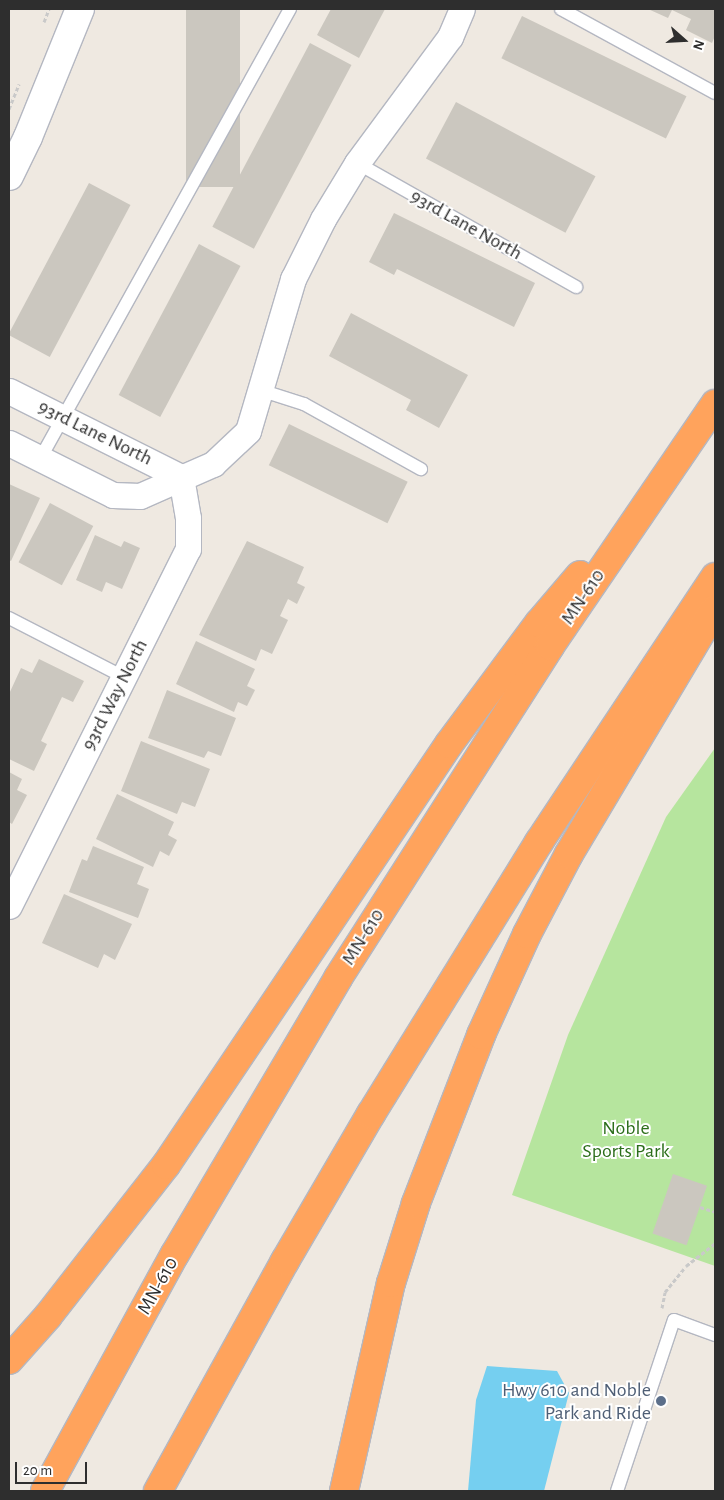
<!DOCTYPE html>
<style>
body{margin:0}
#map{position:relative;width:724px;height:1500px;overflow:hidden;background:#efe9e1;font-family:"Alegreya Sans",sans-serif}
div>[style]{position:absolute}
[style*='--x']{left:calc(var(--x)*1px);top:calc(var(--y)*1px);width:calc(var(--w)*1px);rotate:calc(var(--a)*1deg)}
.green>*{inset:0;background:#b6e59e}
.water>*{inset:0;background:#75cff0}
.building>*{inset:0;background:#cbc7bf;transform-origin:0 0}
.path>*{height:3px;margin-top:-1.5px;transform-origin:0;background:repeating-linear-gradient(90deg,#c9c9c9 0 4px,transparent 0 6.5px)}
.roads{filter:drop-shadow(1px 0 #b4b7c1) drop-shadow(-1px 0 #b4b7c1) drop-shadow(0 1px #b4b7c1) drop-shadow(0 -1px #b4b7c1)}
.lane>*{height:12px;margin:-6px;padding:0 6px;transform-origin:6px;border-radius:6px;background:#fff}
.street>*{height:25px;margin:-12.5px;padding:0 12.5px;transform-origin:12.5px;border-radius:12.5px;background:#fff}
.secondary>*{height:28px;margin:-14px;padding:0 14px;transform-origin:14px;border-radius:14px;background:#fff}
.highway>*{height:28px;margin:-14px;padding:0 14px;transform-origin:14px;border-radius:14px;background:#ffa35c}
.dots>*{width:14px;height:14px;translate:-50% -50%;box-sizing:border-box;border:2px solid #fff;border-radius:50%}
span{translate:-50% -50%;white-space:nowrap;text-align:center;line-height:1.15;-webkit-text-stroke:4px #fff;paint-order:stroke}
.street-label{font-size:20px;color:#2e2e2e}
.park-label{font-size:20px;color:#2c6e1b}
.service-label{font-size:20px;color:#4e5e75}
.right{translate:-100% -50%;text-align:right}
.frame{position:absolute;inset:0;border:10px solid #2e2e2e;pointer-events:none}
.north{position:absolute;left:659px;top:15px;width:50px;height:50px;-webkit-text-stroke:4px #fff;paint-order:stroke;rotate:109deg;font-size:14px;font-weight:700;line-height:20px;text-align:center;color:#2e2e2e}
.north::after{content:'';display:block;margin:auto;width:18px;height:22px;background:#2e2e2e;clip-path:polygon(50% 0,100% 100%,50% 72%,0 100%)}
.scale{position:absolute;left:15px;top:1462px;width:72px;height:22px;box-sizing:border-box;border:2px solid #2e2e2e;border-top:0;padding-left:6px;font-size:15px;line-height:18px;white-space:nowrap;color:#2e2e2e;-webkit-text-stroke:4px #fff;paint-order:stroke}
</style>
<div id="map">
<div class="green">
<i style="clip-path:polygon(715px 748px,715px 1266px,512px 1195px,568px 1035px,666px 817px)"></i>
</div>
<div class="water">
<i style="clip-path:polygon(487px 1366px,557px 1371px,569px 1393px,544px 1491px,468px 1491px,476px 1400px)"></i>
</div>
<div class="building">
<i style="left:186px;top:9px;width:54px;height:178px"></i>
<i style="clip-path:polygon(331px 9px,385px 9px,359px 58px,317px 35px)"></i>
<i style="clip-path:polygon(648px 9px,715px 9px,715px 36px,712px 43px,686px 30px,691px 19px,672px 10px,668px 18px)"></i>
<i style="left:522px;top:16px;width:183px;height:47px;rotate:26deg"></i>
<i style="left:310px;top:43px;width:47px;height:208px;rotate:28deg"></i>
<i style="left:456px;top:102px;width:158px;height:64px;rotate:28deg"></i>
<i style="left:89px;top:183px;width:47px;height:172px;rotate:28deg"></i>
<i style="clip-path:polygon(394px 213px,535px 283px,514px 327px,397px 269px,394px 275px,369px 262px)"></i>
<i style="left:199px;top:244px;width:47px;height:171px;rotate:28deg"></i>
<i style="clip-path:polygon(351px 313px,468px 375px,439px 428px,406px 410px,411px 400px,329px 356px)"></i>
<i style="left:289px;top:424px;width:132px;height:46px;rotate:26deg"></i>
<i style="clip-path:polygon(9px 484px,40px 498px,11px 561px,9px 560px)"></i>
<i style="left:50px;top:503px;width:49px;height:67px;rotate:28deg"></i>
<i style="clip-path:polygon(95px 535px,121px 547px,124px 541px,140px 548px,122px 589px,106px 582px,102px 592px,76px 580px)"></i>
<i style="clip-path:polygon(247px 541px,304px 567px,297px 583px,305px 587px,297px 604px,288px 599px,280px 616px,288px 620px,272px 654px,261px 649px,256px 661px,199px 635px)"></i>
<i style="clip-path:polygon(196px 641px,255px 669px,247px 686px,255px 690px,247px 706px,238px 702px,234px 712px,176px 684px)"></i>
<i style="clip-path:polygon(39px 659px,84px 681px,73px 702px,62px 697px,41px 741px,47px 744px,34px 771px,9px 759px,9px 694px,21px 668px,32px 673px)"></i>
<i style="clip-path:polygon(167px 690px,236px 718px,221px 756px,208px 751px,204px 758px,148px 738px)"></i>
<i style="clip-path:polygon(141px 741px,210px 769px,195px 807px,182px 802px,177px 814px,121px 791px)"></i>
<i style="clip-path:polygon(9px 772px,22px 779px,17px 790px,27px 795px,12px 824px,9px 822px)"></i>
<i style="clip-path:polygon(117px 794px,174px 822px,168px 835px,177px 840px,169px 856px,160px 851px,153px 867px,96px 839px)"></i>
<i style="clip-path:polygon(93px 846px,144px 867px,137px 884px,149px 889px,138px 918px,69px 892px,82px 859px,87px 861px)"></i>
<i style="clip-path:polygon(64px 894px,132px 924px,115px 960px,104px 954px,98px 968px,42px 943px)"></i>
<i style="left:673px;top:1174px;width:36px;height:63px;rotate:19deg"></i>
</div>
<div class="path">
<i style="--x:44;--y:22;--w:14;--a:-69"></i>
<i style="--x:9;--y:109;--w:27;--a:-68"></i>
<i style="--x:700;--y:1207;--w:16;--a:18"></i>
<i style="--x:662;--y:1308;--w:16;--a:-79"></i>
<i style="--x:665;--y:1292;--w:33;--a:-51"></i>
<i style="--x:686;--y:1266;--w:37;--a:-38"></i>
</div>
<div class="roads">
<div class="lane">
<i style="--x:561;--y:9;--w:175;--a:28.6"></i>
<i style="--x:357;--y:163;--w:252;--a:29.5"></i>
<i style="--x:260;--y:390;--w:46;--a:17.7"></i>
<i style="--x:304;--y:404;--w:134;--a:29.1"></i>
<i style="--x:40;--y:459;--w:515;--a:-60.95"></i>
<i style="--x:9;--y:618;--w:129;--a:27.2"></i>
<i style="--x:617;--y:1491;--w:180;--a:-71.6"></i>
<i style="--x:674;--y:1320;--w:44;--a:20.1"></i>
</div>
<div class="street">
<i style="--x:9;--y:391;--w:192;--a:26.6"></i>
<i style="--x:9;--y:443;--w:116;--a:26.6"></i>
<i style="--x:113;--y:495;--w:27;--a:2"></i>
<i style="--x:140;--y:496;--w:80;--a:-23.7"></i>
<i style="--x:213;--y:464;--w:48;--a:-43.3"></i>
<i style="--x:248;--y:431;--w:159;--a:-73.5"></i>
<i style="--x:293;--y:279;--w:67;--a:-63.4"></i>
<i style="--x:323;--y:219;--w:66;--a:-58.7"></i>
<i style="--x:357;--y:163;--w:157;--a:-53.6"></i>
<i style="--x:450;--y:37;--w:30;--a:-67"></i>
<i style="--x:9;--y:906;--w:399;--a:-63.4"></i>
<i style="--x:188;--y:549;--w:31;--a:-90"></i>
<i style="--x:188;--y:518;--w:42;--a:-99.7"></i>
</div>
<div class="secondary">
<i style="--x:9;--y:176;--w:43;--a:-64"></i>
<i style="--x:28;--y:137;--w:138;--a:-67.9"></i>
</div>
<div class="highway">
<i style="--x:9;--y:1360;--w:59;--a:-48.4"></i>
<i style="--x:48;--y:1316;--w:192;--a:-52"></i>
<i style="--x:166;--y:1165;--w:507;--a:-56.09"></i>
<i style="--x:449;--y:744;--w:151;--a:-53.4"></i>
<i style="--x:539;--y:623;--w:63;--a:-49.5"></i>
<i style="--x:45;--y:1491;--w:270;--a:-61.3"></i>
<i style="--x:175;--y:1254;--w:321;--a:-59.4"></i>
<i style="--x:338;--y:978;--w:394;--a:-57.4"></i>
<i style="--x:550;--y:646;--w:293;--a:-55.7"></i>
<i style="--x:158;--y:1491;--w:263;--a:-61.1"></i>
<i style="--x:285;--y:1261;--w:170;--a:-59.7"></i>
<i style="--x:371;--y:1114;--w:320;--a:-58.3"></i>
<i style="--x:539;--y:842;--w:318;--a:-56.4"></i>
<i style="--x:344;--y:1491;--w:213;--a:-77.3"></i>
<i style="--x:391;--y:1283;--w:84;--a:-72.6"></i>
<i style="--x:416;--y:1203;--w:180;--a:-68.8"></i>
<i style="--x:481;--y:1035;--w:111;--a:-65.5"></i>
<i style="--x:527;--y:934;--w:90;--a:-62.3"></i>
<i style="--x:569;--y:854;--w:285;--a:-59.2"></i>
</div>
</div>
<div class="dots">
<i style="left:661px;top:1401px;background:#5c6f8a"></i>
</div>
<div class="street-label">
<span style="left:466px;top:225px;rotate:29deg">93rd Lane North</span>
<span style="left:95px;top:433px;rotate:26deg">93rd Lane North</span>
<span style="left:583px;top:597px;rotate:-56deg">MN-610</span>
<span style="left:115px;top:695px;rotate:-63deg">93rd Way North</span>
<span style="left:363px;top:937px;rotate:-58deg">MN-610</span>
<span style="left:158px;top:1286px;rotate:-61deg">MN-610</span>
</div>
<div class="park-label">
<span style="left:626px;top:1140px">Noble<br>Sports Park</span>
</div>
<div class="service-label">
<span class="right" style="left:651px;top:1402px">Hwy 610 and Noble<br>Park and Ride</span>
</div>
<div class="frame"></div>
<div class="north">N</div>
<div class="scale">20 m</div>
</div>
